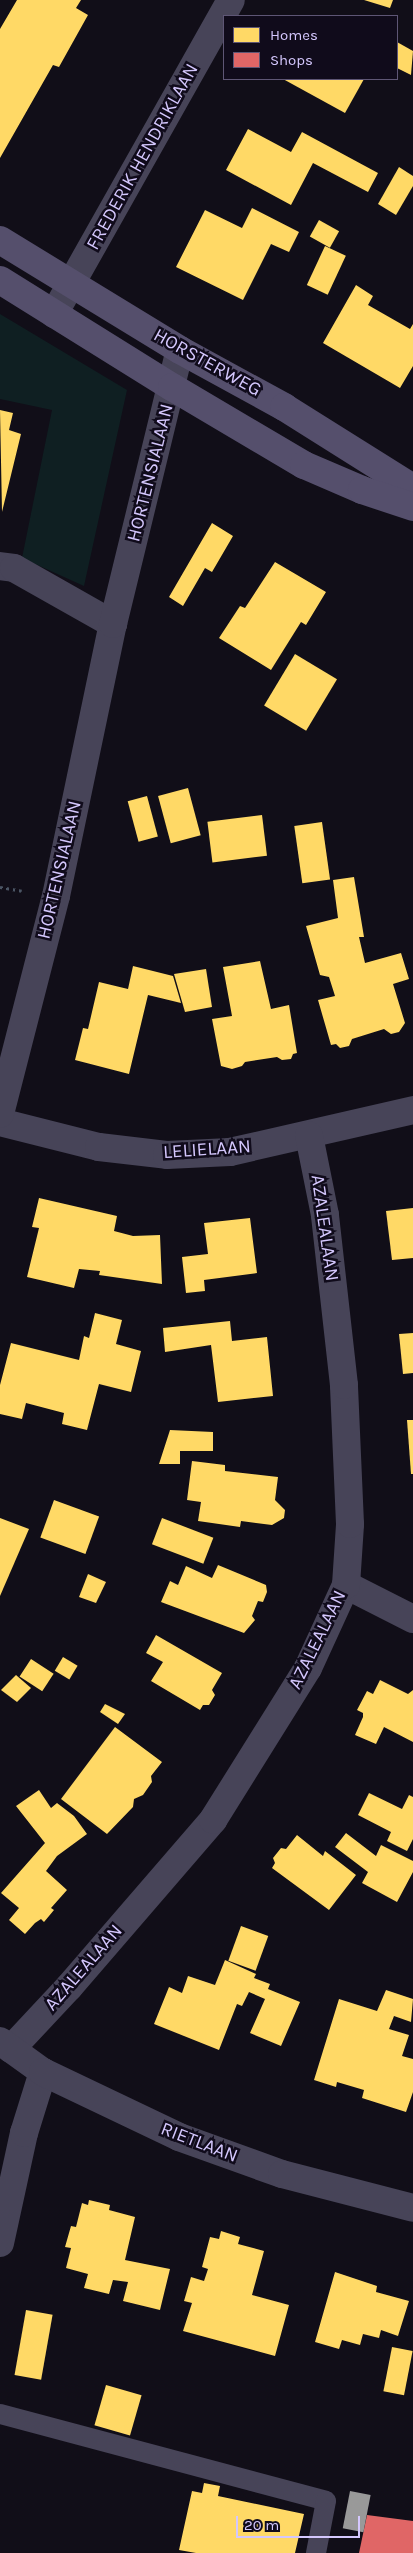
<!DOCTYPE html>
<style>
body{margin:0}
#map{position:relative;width:413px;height:2553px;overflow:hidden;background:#110e18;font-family:Karla,sans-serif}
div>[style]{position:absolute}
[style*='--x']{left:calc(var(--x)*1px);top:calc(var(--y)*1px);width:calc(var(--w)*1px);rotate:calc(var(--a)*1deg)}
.green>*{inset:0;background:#0f1f22}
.homes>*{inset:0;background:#ffd966;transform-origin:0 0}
.shops>*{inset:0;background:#e06666}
.industry>*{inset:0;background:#999;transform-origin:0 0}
.path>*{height:3px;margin-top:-1.5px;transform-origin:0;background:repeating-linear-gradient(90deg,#4b5564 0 2.5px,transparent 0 6.5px)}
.service>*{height:20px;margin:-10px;padding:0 10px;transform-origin:10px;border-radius:10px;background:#474458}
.pedestrian>*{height:28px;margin:-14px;padding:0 14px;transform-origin:14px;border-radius:14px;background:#474458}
.minor>*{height:28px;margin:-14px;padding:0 14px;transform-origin:14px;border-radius:14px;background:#474458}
.tertiary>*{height:28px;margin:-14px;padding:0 14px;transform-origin:14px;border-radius:14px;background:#474458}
.secondary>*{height:28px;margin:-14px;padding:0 14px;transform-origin:14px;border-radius:14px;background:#554f6c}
span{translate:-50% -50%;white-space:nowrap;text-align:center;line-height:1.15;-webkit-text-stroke:5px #100b1b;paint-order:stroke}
.street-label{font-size:19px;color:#d4c7fd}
.legend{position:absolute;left:223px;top:15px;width:175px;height:65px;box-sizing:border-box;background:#100b1b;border:1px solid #5e5675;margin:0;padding:6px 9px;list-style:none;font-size:15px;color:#d4c7fd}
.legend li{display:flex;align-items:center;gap:10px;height:25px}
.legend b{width:25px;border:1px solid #5e5675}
.scale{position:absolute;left:236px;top:2516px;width:124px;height:22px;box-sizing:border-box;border:2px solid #d4c7fd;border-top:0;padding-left:6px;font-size:15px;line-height:18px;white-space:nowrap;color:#d4c7fd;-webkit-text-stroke:4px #100b1b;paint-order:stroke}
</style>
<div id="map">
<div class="green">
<i style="clip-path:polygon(0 314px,127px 390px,84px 586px,22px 558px,52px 410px,0 399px)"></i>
</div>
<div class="homes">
<i style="clip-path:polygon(17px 0,81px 0,76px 8px,88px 15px,59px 67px,53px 65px,0 158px,0 29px)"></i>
<i style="clip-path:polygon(364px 0,393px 0,390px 8px)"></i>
<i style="clip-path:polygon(397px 42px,413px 51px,411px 75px,397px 68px)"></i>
<i style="clip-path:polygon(283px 79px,364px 79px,345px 113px)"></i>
<i style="clip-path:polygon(248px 129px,291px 152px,302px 132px,378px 173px,368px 192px,313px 163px,291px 205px,226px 170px)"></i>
<i style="clip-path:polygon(399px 167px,413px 176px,413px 186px,396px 215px,378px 204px)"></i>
<i style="clip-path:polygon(252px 208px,299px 232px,289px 252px,271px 244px,243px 300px,176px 267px,205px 210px,242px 228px)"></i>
<i style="left:319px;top:220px;width:23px;height:19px;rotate:29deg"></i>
<i style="left:325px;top:246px;width:23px;height:43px;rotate:25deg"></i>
<i style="clip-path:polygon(356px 285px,373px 296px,368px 305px,410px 329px,413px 324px,413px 366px,400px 388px,323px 343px)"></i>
<i style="clip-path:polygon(0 410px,13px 413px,9px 430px,21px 434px,2px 512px)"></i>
<i style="clip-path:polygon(212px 523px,233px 536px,212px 572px,205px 568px,183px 606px,169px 597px)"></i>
<i style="clip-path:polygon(275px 562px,326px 592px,306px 625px,301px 622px,271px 670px,219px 638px,240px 606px,245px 608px)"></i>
<i style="left:295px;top:654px;width:49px;height:60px;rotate:31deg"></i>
<i style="left:188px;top:788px;width:49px;height:31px;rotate:75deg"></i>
<i style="left:147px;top:796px;width:42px;height:20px;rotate:75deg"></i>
<i style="left:262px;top:815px;width:41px;height:55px;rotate:83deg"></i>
<i style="left:322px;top:822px;width:58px;height:28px;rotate:82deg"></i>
<i style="clip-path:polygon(354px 877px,364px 937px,359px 937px,365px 963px,401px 953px,409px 979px,393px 984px,405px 1023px,399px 1032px,391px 1034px,384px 1029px,352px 1039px,349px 1046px,340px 1048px,336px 1044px,331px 1045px,318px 1000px,335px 996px,329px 977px,320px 975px,306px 926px,338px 918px,333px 880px)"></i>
<i style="clip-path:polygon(260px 961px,271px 1009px,289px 1005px,297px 1053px,293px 1054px,291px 1059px,282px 1060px,277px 1057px,245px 1062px,242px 1066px,232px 1069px,221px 1066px,212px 1019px,232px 1016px,223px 967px)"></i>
<i style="clip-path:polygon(133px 966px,173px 976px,181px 1003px,148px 995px,129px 1074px,75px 1060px,83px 1028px,88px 1029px,99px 982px,128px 989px)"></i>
<i style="clip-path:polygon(206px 969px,212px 1007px,185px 1012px,174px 974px)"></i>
<i style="clip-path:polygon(39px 1198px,117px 1216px,114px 1231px,133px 1236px,160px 1235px,162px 1284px,99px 1275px,100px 1271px,79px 1269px,74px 1288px,27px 1277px,39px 1228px,32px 1227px)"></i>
<i style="clip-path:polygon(413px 1208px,413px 1258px,392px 1260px,386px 1211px)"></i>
<i style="clip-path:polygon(250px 1218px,257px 1273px,204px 1280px,205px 1291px,186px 1293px,182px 1257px,208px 1254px,204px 1223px)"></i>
<i style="clip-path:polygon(95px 1313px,122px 1320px,116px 1344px,141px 1351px,131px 1392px,99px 1384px,87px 1430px,62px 1424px,64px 1413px,26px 1403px,22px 1419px,0 1414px,0 1385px,11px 1343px,79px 1360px,84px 1336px,89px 1338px)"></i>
<i style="clip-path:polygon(230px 1321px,232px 1341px,267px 1337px,273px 1396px,218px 1402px,211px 1345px,165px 1352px,163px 1328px)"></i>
<i style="clip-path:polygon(413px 1333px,413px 1373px,403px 1374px,399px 1334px)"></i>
<i style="clip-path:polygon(407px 1420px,413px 1420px,413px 1474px,411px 1474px)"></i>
<i style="clip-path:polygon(170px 1430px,213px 1432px,213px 1451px,180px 1451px,180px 1464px,159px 1464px)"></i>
<i style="clip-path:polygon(192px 1461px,225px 1465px,225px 1471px,278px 1477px,275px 1500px,285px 1510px,284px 1518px,272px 1525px,241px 1521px,240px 1527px,198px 1521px,201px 1502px,187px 1500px)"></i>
<i style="left:54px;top:1500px;width:48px;height:40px;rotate:20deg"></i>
<i style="clip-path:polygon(0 1518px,29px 1529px,0 1596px)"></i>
<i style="left:162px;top:1518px;width:55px;height:28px;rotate:21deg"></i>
<i style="clip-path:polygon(218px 1565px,266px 1585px,267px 1592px,263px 1602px,258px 1601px,252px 1616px,255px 1620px,244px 1633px,161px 1602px,170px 1581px,178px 1585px,186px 1566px,212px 1578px)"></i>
<i style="clip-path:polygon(88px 1574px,106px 1582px,96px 1603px,79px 1597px)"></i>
<i style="clip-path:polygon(156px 1635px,222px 1673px,212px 1690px,215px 1695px,209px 1705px,203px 1705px,200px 1710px,151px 1681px,163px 1662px,146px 1653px)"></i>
<i style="left:63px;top:1657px;width:17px;height:16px;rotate:31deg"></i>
<i style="left:31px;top:1659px;width:27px;height:21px;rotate:33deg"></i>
<i style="clip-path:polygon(16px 1675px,31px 1688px,17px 1702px,1px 1690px)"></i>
<i style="clip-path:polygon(380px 1680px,408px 1694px,413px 1690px,413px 1742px,384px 1727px,376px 1744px,355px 1735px,363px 1717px,363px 1713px,357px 1710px,367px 1691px,373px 1694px)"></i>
<i style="clip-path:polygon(105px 1704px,125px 1714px,118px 1724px,100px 1712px)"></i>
<i style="clip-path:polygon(115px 1727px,162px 1762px,151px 1776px,152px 1782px,143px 1795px,134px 1799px,133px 1807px,107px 1834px,61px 1799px)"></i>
<i style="clip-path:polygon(39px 1790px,51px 1808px,57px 1803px,74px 1816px,87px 1834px,57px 1856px,46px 1871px,67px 1890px,51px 1908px,54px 1910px,44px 1922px,41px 1919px,35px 1923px,25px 1934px,9px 1920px,19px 1908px,1px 1893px,45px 1843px,16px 1806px)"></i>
<i style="clip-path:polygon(369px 1793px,402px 1809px,409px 1795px,413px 1797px,413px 1839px,407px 1851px,387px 1841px,391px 1832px,358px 1815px)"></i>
<i style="clip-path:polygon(346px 1833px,376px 1856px,381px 1845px,413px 1861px,413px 1872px,397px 1902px,362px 1883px,368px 1872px,335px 1847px)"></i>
<i style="clip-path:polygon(297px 1835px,323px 1856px,325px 1851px,356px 1875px,329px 1910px,272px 1868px,275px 1863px,273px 1858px,281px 1848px,286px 1849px)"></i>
<i style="left:241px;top:1926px;width:29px;height:37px;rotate:20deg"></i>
<i style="clip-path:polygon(225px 1960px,256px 1974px,254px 1978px,270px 1984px,268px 1989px,300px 2002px,281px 2046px,250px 2033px,265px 1999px,249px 1992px,242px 2006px,237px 2004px,219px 2050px,154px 2024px,169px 1987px,182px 1993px,188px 1976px,215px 1985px)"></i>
<i style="clip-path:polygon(386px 1990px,413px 1999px,411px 2022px,394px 2016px,389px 2029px,409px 2035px,402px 2056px,413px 2059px,413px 2092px,406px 2112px,362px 2098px,364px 2090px,337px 2082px,336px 2087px,314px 2080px,339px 1999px,377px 2011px)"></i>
<i style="clip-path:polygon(89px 2200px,110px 2205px,109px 2210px,135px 2217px,125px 2260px,170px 2269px,160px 2310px,123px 2301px,128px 2282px,113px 2280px,109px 2294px,84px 2288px,88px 2274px,66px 2268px,71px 2248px,65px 2247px,71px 2226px,76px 2227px,82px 2203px,88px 2205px)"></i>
<i style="clip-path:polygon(221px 2231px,240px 2237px,238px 2244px,264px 2251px,252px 2295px,289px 2305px,275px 2356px,183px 2331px,192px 2303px,184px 2301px,191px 2277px,204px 2281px,208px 2269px,202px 2267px,210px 2237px,219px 2239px)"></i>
<i style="clip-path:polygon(335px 2272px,377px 2286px,376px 2292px,409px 2301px,398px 2336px,381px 2330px,379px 2338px,363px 2334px,360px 2345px,342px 2340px,339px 2349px,315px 2342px)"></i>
<i style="left:26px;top:2310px;width:27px;height:66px;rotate:10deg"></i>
<i style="left:392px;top:2347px;width:21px;height:45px;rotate:11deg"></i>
<i style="left:106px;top:2385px;width:37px;height:42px;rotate:16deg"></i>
<i style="clip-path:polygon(204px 2483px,220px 2486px,218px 2496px,304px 2514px,295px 2553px,196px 2553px,179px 2550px,192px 2491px,202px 2493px)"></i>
</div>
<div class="shops">
<i style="clip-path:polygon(367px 2515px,413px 2521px,413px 2553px,359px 2553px)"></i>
</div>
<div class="industry">
<i style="left:350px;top:2491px;width:21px;height:38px;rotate:11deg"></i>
</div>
<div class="path">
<i style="--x:0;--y:887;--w:22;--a:10"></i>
</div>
<div class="service">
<i style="--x:0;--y:2414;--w:337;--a:14.9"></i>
<i style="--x:326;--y:2501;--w:53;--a:100.9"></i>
</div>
<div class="pedestrian">
<i style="--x:11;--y:2049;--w:85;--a:-46.9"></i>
</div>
<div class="minor">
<i style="--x:54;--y:314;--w:360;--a:-60.6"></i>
<i style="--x:0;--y:566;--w:14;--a:8"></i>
<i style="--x:14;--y:568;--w:114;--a:29.5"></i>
<i style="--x:0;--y:1122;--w:102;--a:14.2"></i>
<i style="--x:99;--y:1147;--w:68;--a:6.7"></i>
<i style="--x:167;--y:1155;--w:63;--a:-2.7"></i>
<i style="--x:230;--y:1152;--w:188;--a:-12.9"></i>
<i style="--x:346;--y:1585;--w:75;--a:26.9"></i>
<i style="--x:69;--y:1987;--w:221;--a:-49.2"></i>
<i style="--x:213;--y:1820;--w:179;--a:-58"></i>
<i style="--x:308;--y:1668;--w:91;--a:-65.4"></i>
<i style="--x:346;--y:1585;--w:61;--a:-86.2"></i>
<i style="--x:350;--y:1524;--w:139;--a:-92.5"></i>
<i style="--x:344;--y:1385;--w:171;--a:-96.4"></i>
<i style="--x:325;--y:1215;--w:81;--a:-101.4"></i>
<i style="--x:0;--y:2243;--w:113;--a:-77.7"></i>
<i style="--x:24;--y:2133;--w:64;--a:-72.7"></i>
</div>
<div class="tertiary">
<i style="--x:0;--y:1114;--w:225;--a:-75.6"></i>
<i style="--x:56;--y:896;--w:278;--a:-78.2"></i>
<i style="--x:113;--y:624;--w:282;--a:-76.3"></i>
<i style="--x:0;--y:2041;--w:53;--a:35.8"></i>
<i style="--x:43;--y:2072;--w:151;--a:25.5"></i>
<i style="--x:179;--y:2137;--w:109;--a:19.8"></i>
<i style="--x:282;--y:2174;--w:135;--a:14.5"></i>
</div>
<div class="secondary">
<i style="--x:0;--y:240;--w:211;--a:31.4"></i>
<i style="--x:180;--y:350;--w:119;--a:28.7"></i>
<i style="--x:284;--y:407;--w:152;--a:32.1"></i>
<i style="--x:0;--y:280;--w:203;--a:31.9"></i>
<i style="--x:172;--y:387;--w:153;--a:30.6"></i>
<i style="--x:304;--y:465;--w:63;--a:23.3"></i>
<i style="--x:362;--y:490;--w:54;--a:18.4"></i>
</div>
<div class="street-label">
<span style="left:143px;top:157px;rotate:-61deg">FREDERIK HENDRIKLAAN</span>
<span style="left:207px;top:363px;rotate:29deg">HORSTERWEG</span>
<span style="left:151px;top:473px;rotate:-76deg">HORTENSIALAAN</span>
<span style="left:60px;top:870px;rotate:-77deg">HORTENSIALAAN</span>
<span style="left:207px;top:1150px;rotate:-4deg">LELIELAAN</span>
<span style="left:324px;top:1228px;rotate:82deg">AZALEALAAN</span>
<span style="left:318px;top:1640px;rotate:-64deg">AZALEALAAN</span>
<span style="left:84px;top:1968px;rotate:-49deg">AZALEALAAN</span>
<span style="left:199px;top:2143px;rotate:21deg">RIETLAAN</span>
</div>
<ul class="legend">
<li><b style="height:14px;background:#ffd966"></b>Homes</li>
<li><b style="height:14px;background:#e06666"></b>Shops</li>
</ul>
<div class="scale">20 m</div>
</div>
